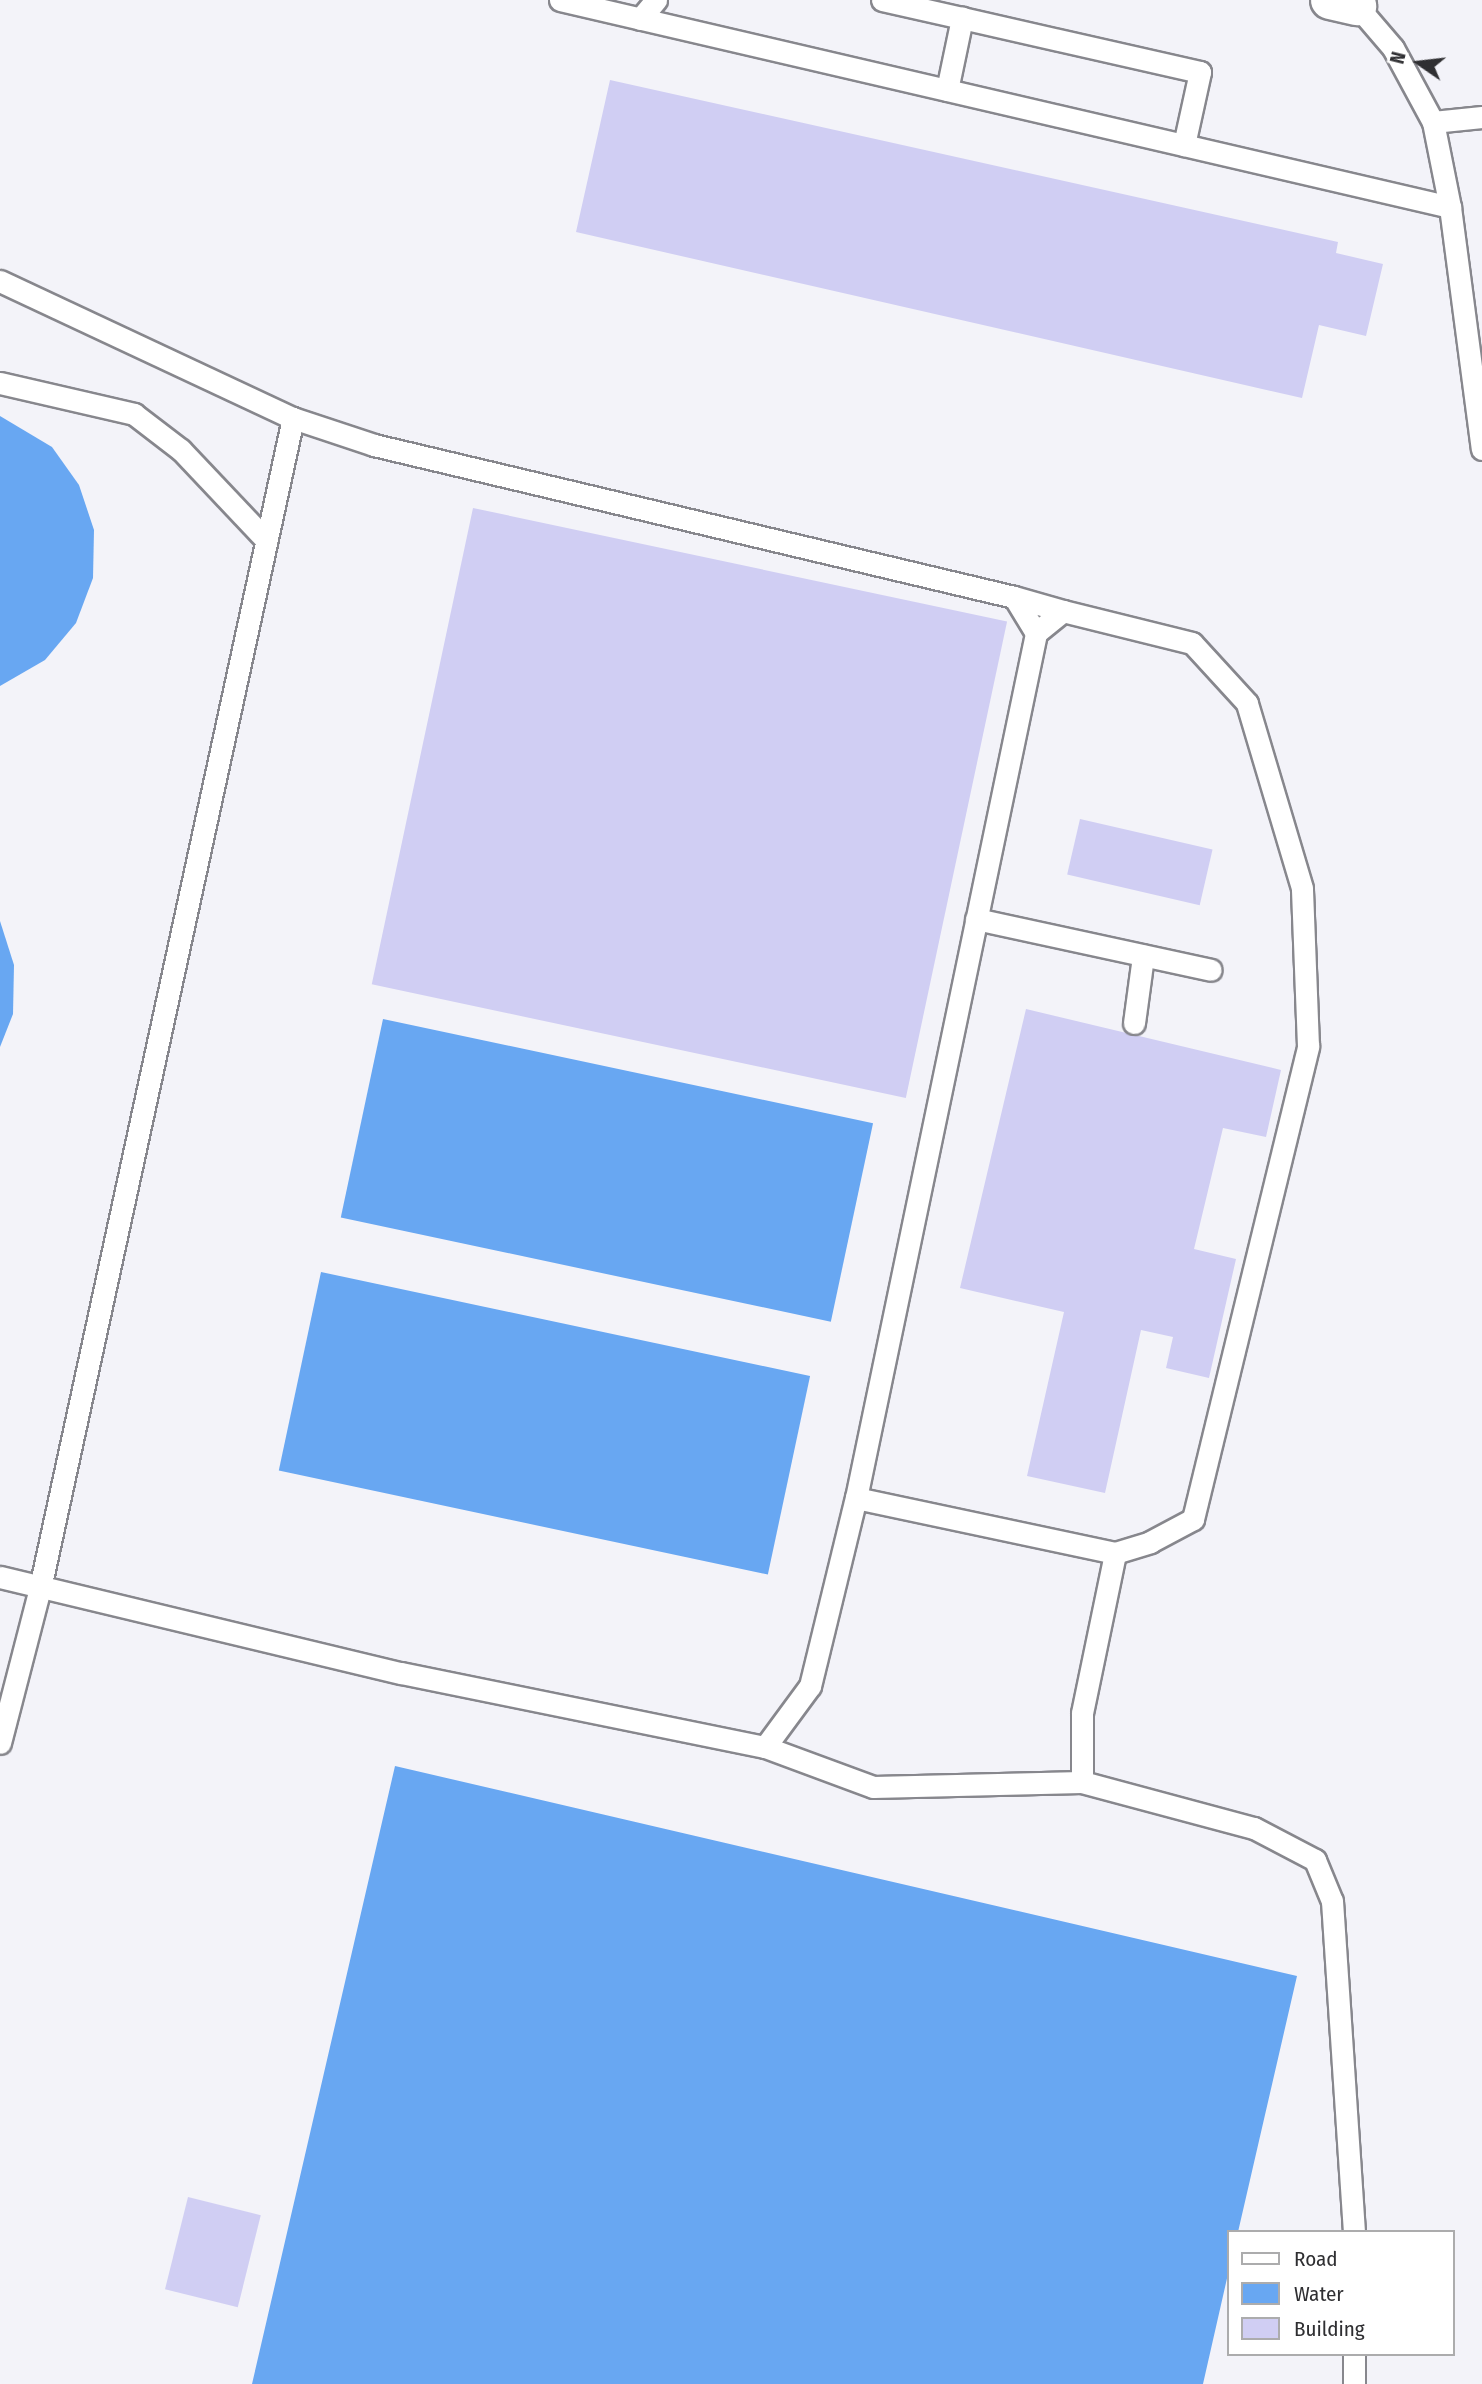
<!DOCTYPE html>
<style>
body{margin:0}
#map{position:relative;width:1482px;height:2384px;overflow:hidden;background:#f3f3f9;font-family:"Fira Sans Condensed",sans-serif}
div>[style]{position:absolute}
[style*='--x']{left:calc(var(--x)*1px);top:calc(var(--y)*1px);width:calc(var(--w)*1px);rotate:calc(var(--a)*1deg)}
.water>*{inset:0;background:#68a7f2;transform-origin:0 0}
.building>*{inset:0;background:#d0cef3;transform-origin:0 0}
.roads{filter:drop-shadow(2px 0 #87878d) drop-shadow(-2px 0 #87878d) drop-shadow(0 2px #87878d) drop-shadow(0 -2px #87878d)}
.service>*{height:21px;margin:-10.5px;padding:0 10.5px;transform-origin:10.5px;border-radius:10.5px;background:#fff}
.minor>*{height:38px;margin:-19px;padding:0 19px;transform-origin:19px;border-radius:19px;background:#fff}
span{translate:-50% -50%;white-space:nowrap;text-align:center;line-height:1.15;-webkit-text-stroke:5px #fff;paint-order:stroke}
.legend{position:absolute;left:1227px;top:2230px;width:228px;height:126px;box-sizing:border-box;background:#fff;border:2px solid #acacad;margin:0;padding:9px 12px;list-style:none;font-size:21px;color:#2f2f32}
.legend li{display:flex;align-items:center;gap:14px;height:35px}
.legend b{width:35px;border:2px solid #acacad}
.north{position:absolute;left:1384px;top:28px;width:70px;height:70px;-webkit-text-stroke:5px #fff;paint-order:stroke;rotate:284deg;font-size:19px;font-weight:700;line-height:28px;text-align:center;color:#2f2f32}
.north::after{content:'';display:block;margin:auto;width:24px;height:32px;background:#2f2f32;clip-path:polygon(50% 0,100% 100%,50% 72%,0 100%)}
</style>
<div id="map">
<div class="water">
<i style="clip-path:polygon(0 416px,52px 447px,79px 485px,94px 530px,93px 578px,76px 623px,45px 660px,0 686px)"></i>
<i style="clip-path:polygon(0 921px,14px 965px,13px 1014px,0 1047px)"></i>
<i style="left:383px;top:1019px;width:501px;height:203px;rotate:12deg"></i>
<i style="left:321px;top:1272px;width:500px;height:203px;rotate:12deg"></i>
<i style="clip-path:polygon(395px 1766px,1297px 1976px,1238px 2232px,1228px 2232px,1228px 2274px,1203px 2384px,252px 2384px)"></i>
</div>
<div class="building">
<i style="clip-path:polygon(610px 80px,1338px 242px,1336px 253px,1383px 264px,1366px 336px,1319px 325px,1302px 398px,576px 232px)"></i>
<i style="left:473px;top:508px;width:546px;height:487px;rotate:12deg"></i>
<i style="left:1080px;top:819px;width:136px;height:57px;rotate:13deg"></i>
<i style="clip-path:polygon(1026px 1009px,1281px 1070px,1266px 1137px,1223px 1128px,1194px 1249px,1236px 1259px,1209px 1378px,1166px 1368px,1173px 1337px,1141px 1330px,1105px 1493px,1027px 1476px,1064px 1312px,960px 1288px)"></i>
<i style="left:188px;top:2197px;width:75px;height:95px;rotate:14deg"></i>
</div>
<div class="roads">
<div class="service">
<i style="--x:560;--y:0;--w:914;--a:13.09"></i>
<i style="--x:882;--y:0;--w:82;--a:12.7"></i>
<i style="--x:1357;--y:6;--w:55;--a:49.4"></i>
<i style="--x:1393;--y:48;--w:84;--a:61.6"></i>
<i style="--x:1433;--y:122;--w:87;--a:78.7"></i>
<i style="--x:1450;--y:207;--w:244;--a:82.5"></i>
<i style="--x:640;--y:19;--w:25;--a:-50"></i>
<i style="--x:947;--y:90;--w:74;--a:-78.2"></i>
<i style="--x:962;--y:18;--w:244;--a:12.8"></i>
<i style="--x:1200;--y:72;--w:75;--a:102.4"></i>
<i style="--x:1433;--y:122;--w:49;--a:-5.8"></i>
<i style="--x:0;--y:281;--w:323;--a:25.1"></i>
<i style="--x:293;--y:418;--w:1197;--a:102.2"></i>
<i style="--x:40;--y:1588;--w:160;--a:104.5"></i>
<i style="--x:0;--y:383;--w:138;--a:13"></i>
<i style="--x:134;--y:414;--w:59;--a:37.5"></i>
<i style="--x:181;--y:450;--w:124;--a:46.6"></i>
<i style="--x:1014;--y:597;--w:51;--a:15.9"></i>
<i style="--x:976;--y:919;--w:240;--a:12.2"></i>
<i style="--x:1134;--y:1023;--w:68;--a:-82.3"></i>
<i style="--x:856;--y:1498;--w:265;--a:12"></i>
<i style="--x:1115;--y:1553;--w:37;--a:-17"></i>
<i style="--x:1150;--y:1542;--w:49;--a:-28.1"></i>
<i style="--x:1193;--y:1519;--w:487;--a:-76.3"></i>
<i style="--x:1308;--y:1046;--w:158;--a:-92.2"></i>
<i style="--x:1302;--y:888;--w:193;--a:-106.6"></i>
<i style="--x:1247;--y:703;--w:81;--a:-132.5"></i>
<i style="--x:1192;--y:643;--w:133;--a:-166.1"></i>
<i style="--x:1063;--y:611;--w:35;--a:141"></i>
<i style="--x:0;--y:1577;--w:412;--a:13.5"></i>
<i style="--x:401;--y:1673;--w:371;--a:11.5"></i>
<i style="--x:765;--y:1747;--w:76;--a:-53.6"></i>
<i style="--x:810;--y:1686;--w:194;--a:-76.3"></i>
<i style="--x:856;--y:1498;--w:884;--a:-78.24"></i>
<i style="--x:1036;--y:633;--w:42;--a:-121.4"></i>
<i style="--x:1014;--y:597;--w:658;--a:-166.64"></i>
<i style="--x:374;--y:445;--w:85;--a:-161.6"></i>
<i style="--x:765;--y:1747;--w:115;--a:20.3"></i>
<i style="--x:873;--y:1787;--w:209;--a:-1.4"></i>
<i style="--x:1082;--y:1782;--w:178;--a:15"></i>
<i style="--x:1254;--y:1828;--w:69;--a:27.7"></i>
<i style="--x:1315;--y:1860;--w:44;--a:67.5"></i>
<i style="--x:1332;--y:1901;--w:332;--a:86.2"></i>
<i style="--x:1082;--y:1782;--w:69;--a:-90"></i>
<i style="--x:1082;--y:1713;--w:163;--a:-78.3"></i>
<i style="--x:1354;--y:2384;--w:30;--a:-90"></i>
</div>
<div class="minor">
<i style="--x:1330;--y:0;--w:28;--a:13"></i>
</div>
</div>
<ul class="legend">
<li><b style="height:9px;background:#fff"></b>Road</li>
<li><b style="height:19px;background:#68a7f2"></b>Water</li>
<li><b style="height:19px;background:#d0cef3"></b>Building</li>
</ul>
<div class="north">N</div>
</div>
